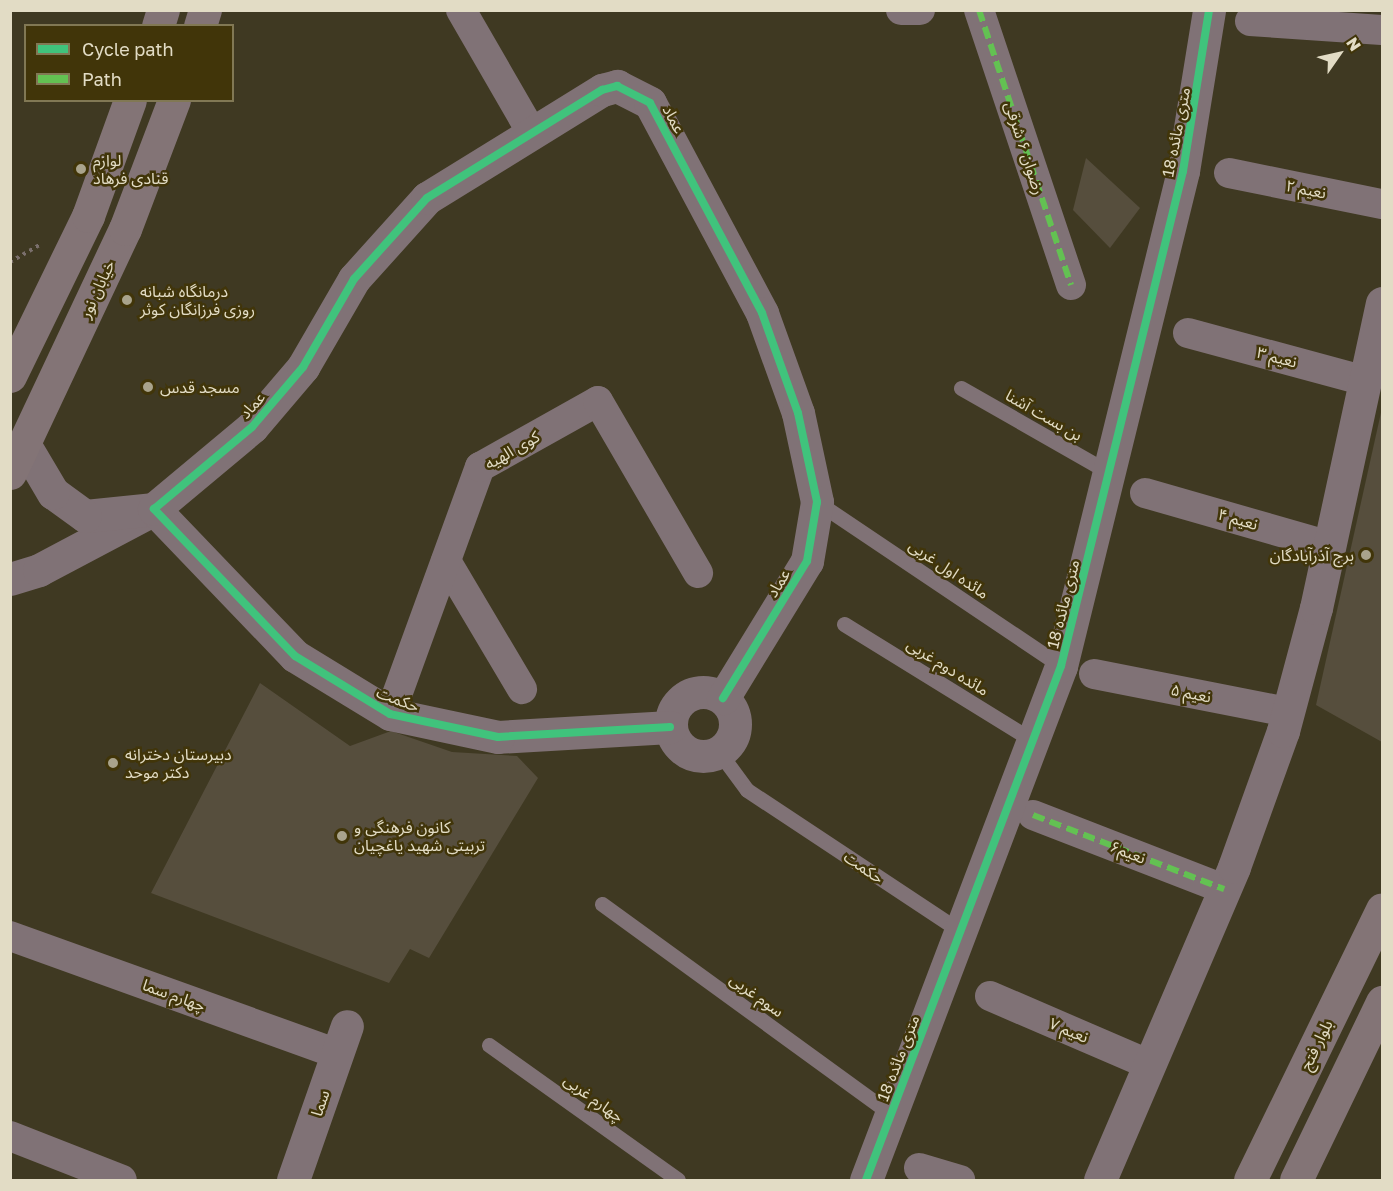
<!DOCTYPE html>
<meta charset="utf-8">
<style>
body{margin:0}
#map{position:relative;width:1393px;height:1191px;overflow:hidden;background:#3f3922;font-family:"Golos Text","Noto Sans Arabic",sans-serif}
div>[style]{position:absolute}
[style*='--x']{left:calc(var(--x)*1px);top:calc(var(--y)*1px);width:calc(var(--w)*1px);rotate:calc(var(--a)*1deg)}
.building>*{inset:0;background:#564e3d}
.path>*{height:4px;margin-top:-2px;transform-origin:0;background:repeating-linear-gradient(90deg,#7a6f6c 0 3px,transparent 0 7.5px)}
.service>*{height:15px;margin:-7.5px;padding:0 7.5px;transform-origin:7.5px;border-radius:7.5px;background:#807276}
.minor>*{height:30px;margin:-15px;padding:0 15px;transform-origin:15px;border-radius:15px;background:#807276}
.tertiary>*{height:33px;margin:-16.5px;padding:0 16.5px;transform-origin:16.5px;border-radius:16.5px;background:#807276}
.tertiary>.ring{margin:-16.5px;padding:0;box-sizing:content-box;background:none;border:33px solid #807276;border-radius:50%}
.secondary>*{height:33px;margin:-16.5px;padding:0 16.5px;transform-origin:16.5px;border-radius:16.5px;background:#837476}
.quiet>*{height:6px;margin-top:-3px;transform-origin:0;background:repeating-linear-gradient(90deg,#63c152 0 12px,transparent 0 18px)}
.cycleway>*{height:8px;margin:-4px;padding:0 4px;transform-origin:4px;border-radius:4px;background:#40c37c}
.dots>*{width:16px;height:16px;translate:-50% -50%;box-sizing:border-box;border:3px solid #413509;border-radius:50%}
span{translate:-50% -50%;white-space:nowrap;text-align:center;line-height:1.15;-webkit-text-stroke:5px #413509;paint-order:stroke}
.street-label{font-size:16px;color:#e2dcc5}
.poi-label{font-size:16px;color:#e2dcc5}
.left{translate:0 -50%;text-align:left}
.right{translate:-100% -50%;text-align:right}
.frame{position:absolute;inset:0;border:12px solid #e2dcc5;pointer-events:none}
.legend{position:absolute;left:24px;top:24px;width:210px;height:78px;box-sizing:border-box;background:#413509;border:2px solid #817854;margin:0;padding:8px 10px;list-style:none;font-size:18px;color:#e2dcc5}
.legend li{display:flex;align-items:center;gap:12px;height:30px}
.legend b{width:30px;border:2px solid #817854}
.north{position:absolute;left:1309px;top:24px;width:60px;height:60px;-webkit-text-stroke:4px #413509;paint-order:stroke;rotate:56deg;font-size:16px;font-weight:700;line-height:24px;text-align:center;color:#e2dcc5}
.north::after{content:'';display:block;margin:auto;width:21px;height:27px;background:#e2dcc5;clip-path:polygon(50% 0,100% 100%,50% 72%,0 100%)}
</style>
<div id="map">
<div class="building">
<i style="clip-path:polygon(1086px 158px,1140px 208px,1110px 248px,1073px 210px)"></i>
<i style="clip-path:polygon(1382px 408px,1382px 742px,1316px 705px)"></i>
<i style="clip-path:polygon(260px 683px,350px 746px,391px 731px,452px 752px,517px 756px,538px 778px,429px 958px,410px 949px,389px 983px,151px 893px)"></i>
</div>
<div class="path">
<i style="--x:10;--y:262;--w:36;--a:-30"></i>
</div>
<div class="service">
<i style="--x:961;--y:388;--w:172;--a:29.7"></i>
<i style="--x:817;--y:502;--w:294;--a:33.9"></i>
<i style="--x:844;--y:624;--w:221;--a:31.7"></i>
<i style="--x:719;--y:752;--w:47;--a:53.6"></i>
<i style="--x:747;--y:790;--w:255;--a:33.5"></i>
<i style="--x:602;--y:904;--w:357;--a:36"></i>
<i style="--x:489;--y:1045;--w:232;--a:35.5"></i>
</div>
<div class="minor">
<i style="--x:461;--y:10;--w:142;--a:60"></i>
<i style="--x:901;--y:10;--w:19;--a:0"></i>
<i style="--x:979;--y:10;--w:290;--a:71.5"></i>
<i style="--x:1250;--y:21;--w:132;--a:3.9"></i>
<i style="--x:1229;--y:173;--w:156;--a:11.5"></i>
<i style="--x:1188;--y:333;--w:184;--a:15.1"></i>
<i style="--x:1145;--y:493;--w:192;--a:16"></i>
<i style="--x:446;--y:561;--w:149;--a:59.3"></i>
<i style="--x:1094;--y:674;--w:198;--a:11.1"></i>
<i style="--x:390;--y:714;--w:263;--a:-70"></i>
<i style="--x:480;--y:467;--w:135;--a:-29.2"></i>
<i style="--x:598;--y:401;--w:199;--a:59.8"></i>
<i style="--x:1033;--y:815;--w:205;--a:21.2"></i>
<i style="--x:10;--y:936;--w:348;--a:19.8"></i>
<i style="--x:990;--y:996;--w:172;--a:23.3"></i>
<i style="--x:10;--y:1136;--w:120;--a:21.4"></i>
<i style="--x:919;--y:1168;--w:43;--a:16.3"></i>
</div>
<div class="tertiary">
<i style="--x:10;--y:579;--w:30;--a:-17"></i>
<i style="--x:39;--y:570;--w:130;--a:-27.9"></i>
<i style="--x:154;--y:509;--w:69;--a:174.2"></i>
<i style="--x:85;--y:516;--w:39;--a:-144"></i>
<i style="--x:53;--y:493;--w:57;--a:-120.6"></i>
<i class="ring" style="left:671px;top:692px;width:31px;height:31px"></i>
<i style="--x:670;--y:727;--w:172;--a:176.7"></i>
<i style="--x:498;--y:737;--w:110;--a:-168"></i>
<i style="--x:390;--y:714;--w:111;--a:-148.6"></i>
<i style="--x:295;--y:656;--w:204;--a:-133.8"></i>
<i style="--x:154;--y:509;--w:128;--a:-39.9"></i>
<i style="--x:252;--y:427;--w:79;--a:-49.6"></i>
<i style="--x:303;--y:367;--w:102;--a:-59.9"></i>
<i style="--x:354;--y:279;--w:109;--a:-48"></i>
<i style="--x:427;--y:198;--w:206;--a:-31.7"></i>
<i style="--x:602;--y:90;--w:16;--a:-15"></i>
<i style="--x:617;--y:86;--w:37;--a:27"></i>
<i style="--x:650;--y:103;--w:238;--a:61.9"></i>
<i style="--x:762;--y:313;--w:106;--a:70.2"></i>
<i style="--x:798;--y:413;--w:91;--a:77.9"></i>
<i style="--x:817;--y:502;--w:60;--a:99.6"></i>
<i style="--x:807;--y:561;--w:161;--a:121.5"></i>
<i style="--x:293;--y:1180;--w:163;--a:-70.7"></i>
<i style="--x:866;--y:1180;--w:550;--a:-69.22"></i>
<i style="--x:1061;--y:666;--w:510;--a:-76.15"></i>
<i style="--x:1183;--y:171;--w:163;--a:-80.8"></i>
<i style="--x:1100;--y:1180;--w:340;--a:-66.8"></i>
<i style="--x:1234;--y:867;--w:145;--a:-70.2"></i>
<i style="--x:1283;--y:731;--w:127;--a:-75"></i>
<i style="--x:1316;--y:608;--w:312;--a:-77.8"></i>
</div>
<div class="secondary">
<i style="--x:158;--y:26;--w:17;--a:-73"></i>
<i style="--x:200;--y:26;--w:17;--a:-73"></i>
<i style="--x:10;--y:376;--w:178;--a:-64"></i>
<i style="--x:88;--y:216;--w:123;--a:-70.1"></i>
<i style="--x:10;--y:473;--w:270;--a:-64.8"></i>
<i style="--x:125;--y:229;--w:138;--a:-69.2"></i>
<i style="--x:1250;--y:1180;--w:301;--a:-64"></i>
<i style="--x:1296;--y:1180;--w:198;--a:-64.2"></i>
</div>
<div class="quiet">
<i style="--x:979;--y:10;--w:290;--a:71.5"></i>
<i style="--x:1033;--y:815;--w:205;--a:21.2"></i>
</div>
<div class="cycleway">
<i style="--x:670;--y:727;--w:172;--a:176.7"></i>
<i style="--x:498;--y:737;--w:110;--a:-168"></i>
<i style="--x:390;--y:714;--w:111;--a:-148.6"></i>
<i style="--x:295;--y:656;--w:204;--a:-133.8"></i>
<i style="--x:154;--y:509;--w:128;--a:-39.9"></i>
<i style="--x:252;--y:427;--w:79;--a:-49.6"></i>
<i style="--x:303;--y:367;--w:102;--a:-59.9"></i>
<i style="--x:354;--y:279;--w:109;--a:-48"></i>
<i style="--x:427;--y:198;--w:206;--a:-31.7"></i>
<i style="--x:602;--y:90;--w:16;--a:-15"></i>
<i style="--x:617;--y:86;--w:37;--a:27"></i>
<i style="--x:650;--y:103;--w:238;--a:61.9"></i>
<i style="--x:762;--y:313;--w:106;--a:70.2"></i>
<i style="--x:798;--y:413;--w:91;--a:77.9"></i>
<i style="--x:817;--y:502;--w:60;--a:99.6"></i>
<i style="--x:807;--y:561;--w:161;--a:121.5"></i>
<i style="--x:866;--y:1180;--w:550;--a:-69.22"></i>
<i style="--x:1061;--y:666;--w:510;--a:-76.15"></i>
<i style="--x:1183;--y:171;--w:163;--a:-80.8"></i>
</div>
<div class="dots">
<i style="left:81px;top:169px;background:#a9a38c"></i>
<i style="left:127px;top:300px;background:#a9a38c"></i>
<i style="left:148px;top:387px;background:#a9a38c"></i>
<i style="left:1366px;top:555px;background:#a9a38c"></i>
<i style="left:113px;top:763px;background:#a9a38c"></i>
<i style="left:342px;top:836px;background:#a9a38c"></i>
</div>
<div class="street-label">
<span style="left:674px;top:119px;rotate:62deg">عماد</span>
<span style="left:1176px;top:132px;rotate:-79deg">18 متری مائده</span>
<span style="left:1025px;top:148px;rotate:72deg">رضوان ۶ شرقی</span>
<span style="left:1306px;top:189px;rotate:11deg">نعیم ۲</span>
<span style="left:97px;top:289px;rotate:-65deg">خیابان نور</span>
<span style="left:1277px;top:357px;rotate:15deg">نعیم ۳</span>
<span style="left:252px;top:405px;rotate:-48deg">عماد</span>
<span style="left:1044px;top:415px;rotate:30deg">بن بست آشنا</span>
<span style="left:512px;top:450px;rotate:-30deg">کوی الهیه</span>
<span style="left:1238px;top:519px;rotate:16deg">نعیم ۴</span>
<span style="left:949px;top:569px;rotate:34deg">مائده اول غربی</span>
<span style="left:778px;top:583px;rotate:-59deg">عماد</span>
<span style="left:1063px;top:604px;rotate:-76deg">18 متری مائده</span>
<span style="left:948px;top:667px;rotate:32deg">مائده دوم غربی</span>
<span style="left:1191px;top:693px;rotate:11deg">نعیم ۵</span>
<span style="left:398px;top:699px;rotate:21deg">حکمت</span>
<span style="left:1128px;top:852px;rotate:21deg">نعیم۶</span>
<span style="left:864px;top:867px;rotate:34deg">حکمت</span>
<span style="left:174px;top:995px;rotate:20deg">چهارم سما</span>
<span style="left:757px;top:995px;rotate:36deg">سوم غربی</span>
<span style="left:1069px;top:1030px;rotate:23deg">نعیم ۷</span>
<span style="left:1316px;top:1045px;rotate:-64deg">بلوار فتح</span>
<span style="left:898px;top:1058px;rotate:-69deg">18 متری مائده</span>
<span style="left:594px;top:1098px;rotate:36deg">چهارم غربی</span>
<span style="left:320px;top:1103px;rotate:-71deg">سما</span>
</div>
<div class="poi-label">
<span class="left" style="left:93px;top:169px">لوازم<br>قنادی فرهاد</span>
<span class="left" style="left:140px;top:300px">درمانگاه شبانه<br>روزی فرزانگان کوثر</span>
<span class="left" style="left:160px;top:387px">مسجد قدس</span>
<span class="right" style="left:1354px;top:555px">برج آذرآبادگان</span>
<span class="left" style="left:125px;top:763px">دبیرستان دخترانه<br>دکتر موحد</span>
<span class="left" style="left:354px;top:836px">کانون فرهنگی و<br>تربیتی شهید یاغچیان</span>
</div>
<div class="frame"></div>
<ul class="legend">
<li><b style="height:8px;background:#40c37c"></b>Cycle path</li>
<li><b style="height:8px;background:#63c152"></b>Path</li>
</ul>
<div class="north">N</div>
</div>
